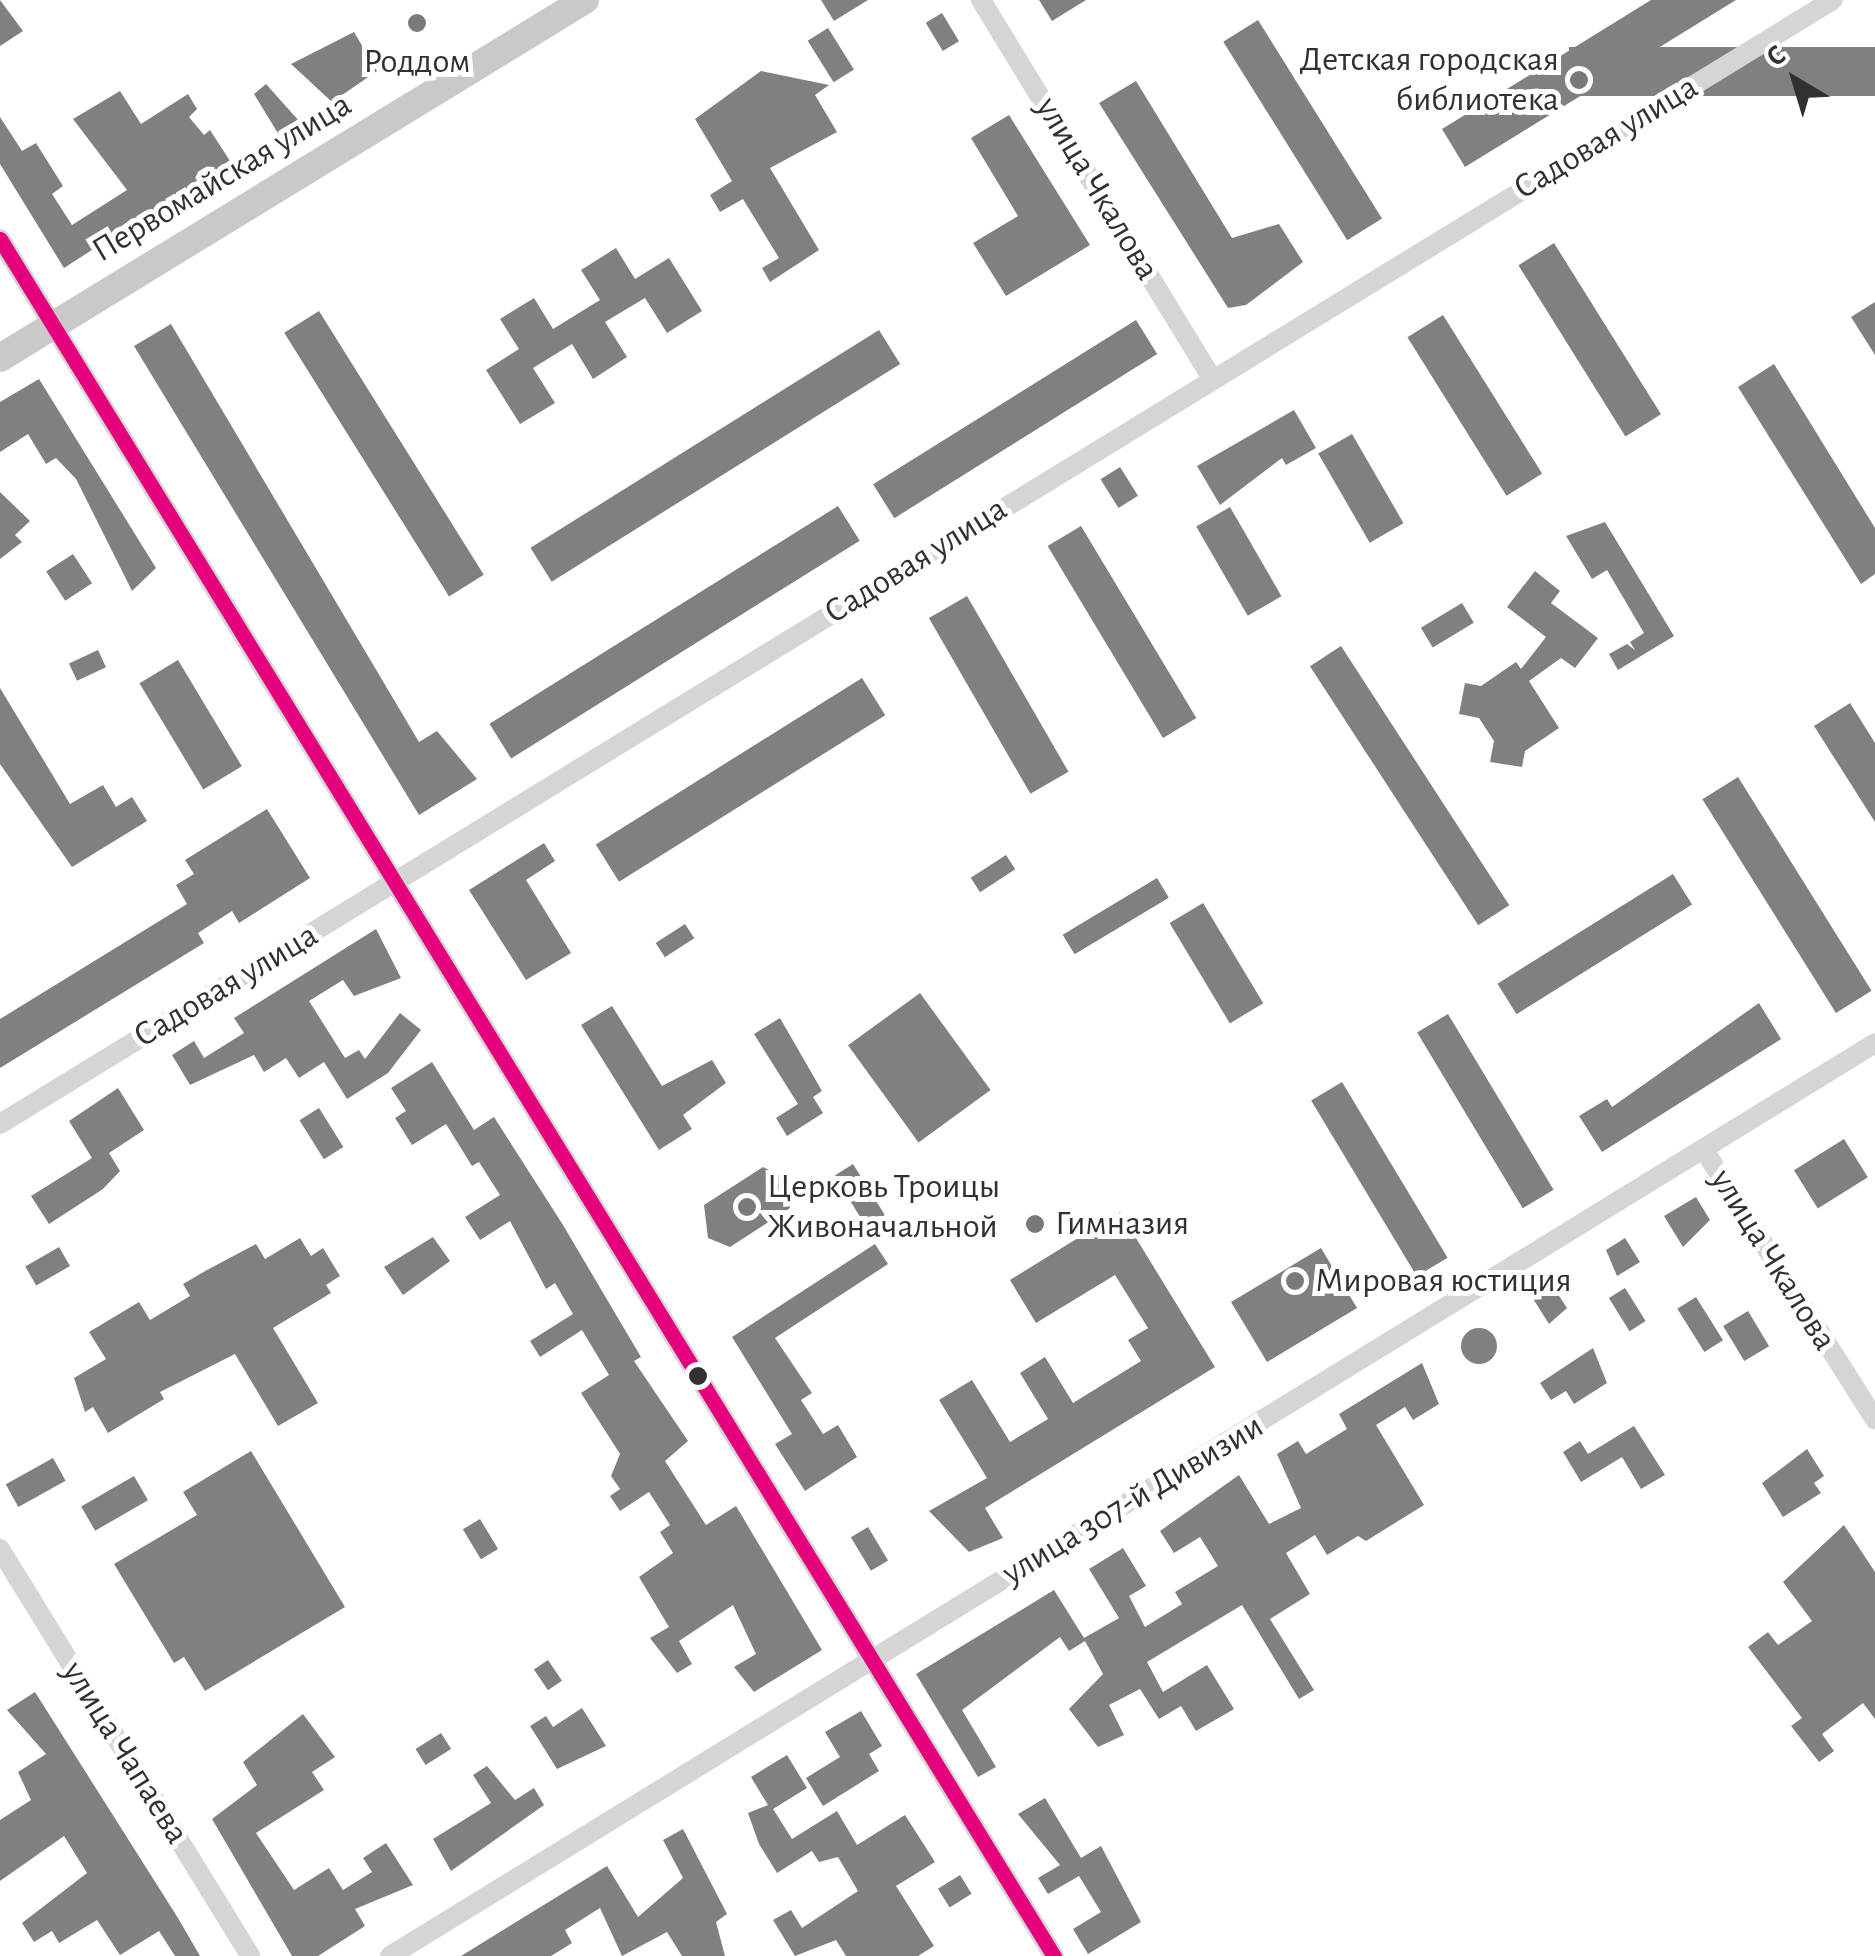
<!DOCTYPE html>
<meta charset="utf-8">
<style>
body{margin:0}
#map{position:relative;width:1875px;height:1956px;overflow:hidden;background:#fff;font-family:"Alegreya Sans",sans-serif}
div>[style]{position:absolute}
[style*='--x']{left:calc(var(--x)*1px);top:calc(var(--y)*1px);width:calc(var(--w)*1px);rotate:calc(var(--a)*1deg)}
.building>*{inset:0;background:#808080;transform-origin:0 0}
.round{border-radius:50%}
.minor>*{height:20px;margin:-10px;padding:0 10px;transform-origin:10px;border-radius:10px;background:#d5d5d5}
.major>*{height:28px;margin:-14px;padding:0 14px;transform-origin:14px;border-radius:14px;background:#c9c9c9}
.bus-1>*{height:15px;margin:-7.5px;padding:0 7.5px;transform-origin:7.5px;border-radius:7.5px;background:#e5007d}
.dots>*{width:28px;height:28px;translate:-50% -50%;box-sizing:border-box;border:5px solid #fff;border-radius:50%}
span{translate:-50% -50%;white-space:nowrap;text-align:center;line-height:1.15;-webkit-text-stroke:10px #fff;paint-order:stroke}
.poi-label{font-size:35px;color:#313131}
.right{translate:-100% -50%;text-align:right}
.left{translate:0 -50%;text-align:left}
.street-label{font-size:35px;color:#313131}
.north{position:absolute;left:1745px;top:30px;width:100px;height:100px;-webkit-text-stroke:8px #fff;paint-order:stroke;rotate:322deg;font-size:28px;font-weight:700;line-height:40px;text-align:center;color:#313131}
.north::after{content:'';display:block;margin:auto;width:35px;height:45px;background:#313131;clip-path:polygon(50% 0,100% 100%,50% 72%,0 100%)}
</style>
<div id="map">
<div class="building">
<i style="clip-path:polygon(0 0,23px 31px,0 46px)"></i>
<i style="clip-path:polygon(821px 0,868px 0,834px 21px)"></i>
<i style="clip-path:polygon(1039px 0,1086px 0,1052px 21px)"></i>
<i style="clip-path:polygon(1651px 0,1736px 0,1465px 167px,1442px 129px)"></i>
<i style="left:942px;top:13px;width:33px;height:19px;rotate:59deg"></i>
<i style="left:1258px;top:20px;width:234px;height:41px;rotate:58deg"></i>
<i style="left:828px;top:28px;width:49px;height:24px;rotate:58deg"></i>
<i style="clip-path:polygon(354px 32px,377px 71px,332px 102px,291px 64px)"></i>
<i style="left:1875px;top:47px;width:49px;height:306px;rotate:90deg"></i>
<i style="clip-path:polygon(761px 71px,829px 85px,815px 95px,837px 132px,770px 168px,819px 250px,770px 282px,762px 268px,779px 258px,743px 199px,720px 212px,710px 195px,732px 181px,695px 119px)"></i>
<i style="clip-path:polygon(1136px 81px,1232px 238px,1279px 224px,1303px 262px,1246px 305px,1228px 308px,1099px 103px)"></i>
<i style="clip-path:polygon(266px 84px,300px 122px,279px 135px,254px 94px)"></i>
<i style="clip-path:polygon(120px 91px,141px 124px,188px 94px,197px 109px,189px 117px,204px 135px,210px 130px,230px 161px,64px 268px,0 164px,0 117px,22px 151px,36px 143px,63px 186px,52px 194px,72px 225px,127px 190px,73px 119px)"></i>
<i style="clip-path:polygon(1009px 115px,1090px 245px,1006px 296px,973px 243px,1018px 216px,971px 138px)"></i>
<i style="left:1554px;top:243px;width:202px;height:42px;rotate:58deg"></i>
<i style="clip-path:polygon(616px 248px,635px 279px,669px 258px,702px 311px,667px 333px,645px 298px,605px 322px,627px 357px,593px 379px,572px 344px,533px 368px,555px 403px,520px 424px,486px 370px,519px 349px,500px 319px,534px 298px,553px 329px,600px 300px,581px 270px)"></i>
<i style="clip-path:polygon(1875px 302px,1875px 355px,1851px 317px)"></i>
<i style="left:319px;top:311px;width:311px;height:41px;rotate:58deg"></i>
<i style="left:1443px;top:315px;width:187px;height:42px;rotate:58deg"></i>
<i style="left:1136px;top:320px;width:40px;height:310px;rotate:58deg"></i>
<i style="clip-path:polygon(171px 324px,419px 742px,437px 731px,477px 779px,419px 815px,134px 346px)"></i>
<i style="left:879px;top:330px;width:40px;height:411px;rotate:58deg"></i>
<i style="clip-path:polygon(1774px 364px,1875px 528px,1875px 574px,1861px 584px,1738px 387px)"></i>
<i style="clip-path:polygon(39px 379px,156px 568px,132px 591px,76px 479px,56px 458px,46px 464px,28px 434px,0 452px,0 402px)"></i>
<i style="clip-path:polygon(1294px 410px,1316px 448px,1286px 465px,1282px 458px,1220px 505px,1197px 466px)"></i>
<i style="left:1352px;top:434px;width:103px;height:39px;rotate:60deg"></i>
<i style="left:1120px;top:467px;width:34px;height:23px;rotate:58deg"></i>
<i style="clip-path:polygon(0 492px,30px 521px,15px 535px,22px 542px,0 559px)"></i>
<i style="left:838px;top:506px;width:41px;height:411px;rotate:58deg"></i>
<i style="left:1230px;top:507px;width:103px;height:39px;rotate:60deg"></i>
<i style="clip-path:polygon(1605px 522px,1674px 636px,1618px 670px,1609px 654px,1627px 644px,1635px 650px,1630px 642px,1644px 633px,1607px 570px,1592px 579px,1566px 536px)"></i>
<i style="left:1081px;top:526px;width:224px;height:39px;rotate:59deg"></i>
<i style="left:73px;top:554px;width:35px;height:32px;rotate:57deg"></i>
<i style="clip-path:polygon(1535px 571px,1560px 591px,1551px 603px,1598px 638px,1575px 668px,1561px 658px,1529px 681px,1559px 728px,1525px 751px,1522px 767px,1490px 762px,1494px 741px,1479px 718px,1459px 714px,1465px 683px,1481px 686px,1516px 662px,1521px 669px,1546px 637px,1507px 607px)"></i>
<i style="left:967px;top:596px;width:203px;height:44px;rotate:60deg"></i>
<i style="left:1462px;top:603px;width:23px;height:48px;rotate:59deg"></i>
<i style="left:1341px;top:646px;width:309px;height:37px;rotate:57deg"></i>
<i style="left:98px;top:650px;width:19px;height:32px;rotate:65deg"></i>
<i style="left:178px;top:660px;width:124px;height:45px;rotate:59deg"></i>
<i style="left:862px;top:678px;width:44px;height:314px;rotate:58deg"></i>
<i style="clip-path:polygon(0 688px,70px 804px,103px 785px,116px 807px,132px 797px,147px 821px,72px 867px,0 764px)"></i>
<i style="clip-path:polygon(1850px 703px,1875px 743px,1875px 822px,1814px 726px)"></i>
<i style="left:1738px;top:777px;width:252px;height:42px;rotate:58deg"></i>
<i style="clip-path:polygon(267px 809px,310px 878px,239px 923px,232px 911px,198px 933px,204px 943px,0 1068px,0 1019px,187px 904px,176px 885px,194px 874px,185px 860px)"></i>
<i style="clip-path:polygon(544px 843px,555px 861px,526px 880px,571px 953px,526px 980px,469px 890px)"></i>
<i style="left:1006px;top:855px;width:17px;height:42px;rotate:57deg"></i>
<i style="left:1673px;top:874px;width:36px;height:207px;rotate:58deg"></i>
<i style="left:1157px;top:878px;width:23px;height:110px;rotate:59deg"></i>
<i style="left:1203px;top:903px;width:117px;height:39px;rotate:59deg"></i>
<i style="left:685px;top:924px;width:17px;height:35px;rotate:57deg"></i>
<i style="clip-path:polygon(376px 929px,401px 978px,354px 996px,343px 980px,309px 1001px,345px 1058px,359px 1050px,365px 1059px,400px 1013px,421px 1030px,388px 1073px,347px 1099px,324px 1062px,299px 1078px,286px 1058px,264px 1072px,254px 1055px,190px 1085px,172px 1055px,194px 1041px,204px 1058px,244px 1033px,234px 1018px)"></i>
<i style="left:920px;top:993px;width:120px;height:89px;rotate:54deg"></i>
<i style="clip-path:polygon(1759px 1003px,1781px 1039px,1602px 1152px,1579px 1116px,1607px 1099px,1612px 1107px)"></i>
<i style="clip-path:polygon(612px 1006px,662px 1086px,712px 1060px,726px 1083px,683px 1115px,692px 1129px,659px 1150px,581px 1025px)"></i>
<i style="left:1448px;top:1014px;width:205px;height:36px;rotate:59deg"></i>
<i style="clip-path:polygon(780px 1018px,822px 1091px,813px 1097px,823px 1113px,787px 1136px,776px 1118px,798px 1104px,754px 1034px)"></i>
<i style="clip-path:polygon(432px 1062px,474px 1130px,494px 1117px,563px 1225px,641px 1357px,634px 1361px,688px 1441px,665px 1461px,706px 1525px,736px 1506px,822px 1650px,754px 1692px,734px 1667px,756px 1654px,733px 1605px,679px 1641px,692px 1664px,677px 1673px,650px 1638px,669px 1627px,639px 1577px,673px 1553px,660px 1532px,670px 1525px,649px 1492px,620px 1511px,610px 1496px,620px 1489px,611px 1476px,620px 1454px,581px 1393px,609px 1375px,582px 1330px,540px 1357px,530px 1341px,573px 1314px,555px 1283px,546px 1289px,510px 1221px,480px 1240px,465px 1217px,500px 1195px,479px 1162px,472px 1166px,446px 1124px,412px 1145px,395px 1118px,406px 1111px,391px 1088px)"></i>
<i style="left:1342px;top:1082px;width:205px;height:36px;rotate:59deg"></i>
<i style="clip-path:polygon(118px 1088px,144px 1130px,109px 1153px,120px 1171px,103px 1189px,49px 1224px,31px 1196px,92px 1158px,69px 1121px)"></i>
<i style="left:319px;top:1108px;width:46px;height:23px;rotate:58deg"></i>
<i style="left:1844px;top:1139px;width:45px;height:59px;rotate:58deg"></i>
<i style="left:853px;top:1164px;width:60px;height:22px;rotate:58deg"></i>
<i style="clip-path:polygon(763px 1167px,789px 1180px,790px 1208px,730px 1247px,708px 1238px,704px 1205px)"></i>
<i style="clip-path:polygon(1696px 1197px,1710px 1220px,1683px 1247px,1664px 1216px)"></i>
<i style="clip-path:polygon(1120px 1212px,1215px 1367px,985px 1508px,1003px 1538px,969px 1552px,929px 1511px,987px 1478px,939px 1400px,972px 1380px,1010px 1442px,1048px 1419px,1020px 1373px,1045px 1357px,1073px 1403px,1141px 1361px,1128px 1340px,1148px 1328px,1115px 1275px,1036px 1323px,1010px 1280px)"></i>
<i style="clip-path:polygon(433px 1237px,450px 1261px,403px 1295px,384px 1267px)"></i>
<i style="clip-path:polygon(300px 1238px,311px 1256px,323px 1248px,340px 1276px,326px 1285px,331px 1293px,273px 1328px,318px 1403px,278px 1426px,235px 1354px,160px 1392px,164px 1399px,108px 1433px,93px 1407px,85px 1412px,74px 1378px,106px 1359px,89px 1332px,139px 1302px,150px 1320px,190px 1296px,183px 1284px,207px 1270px,256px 1244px,265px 1259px)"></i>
<i style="clip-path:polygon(1625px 1238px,1640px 1262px,1617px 1276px,1606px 1250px)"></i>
<i style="clip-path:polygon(875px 1244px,888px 1264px,775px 1338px,812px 1393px,801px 1400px,823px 1434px,838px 1425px,857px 1457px,805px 1491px,775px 1444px,792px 1434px,732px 1337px)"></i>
<i style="left:59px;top:1247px;width:22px;height:39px;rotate:60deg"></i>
<i style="left:1321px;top:1248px;width:70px;height:105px;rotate:59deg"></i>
<i style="clip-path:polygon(1552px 1285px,1567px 1308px,1549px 1324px,1532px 1297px)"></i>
<i style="left:1625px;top:1288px;width:39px;height:19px;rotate:58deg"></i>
<i style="left:1696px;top:1297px;width:51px;height:22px;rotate:58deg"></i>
<i style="left:1748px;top:1311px;width:41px;height:29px;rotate:59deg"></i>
<i class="round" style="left:1461px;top:1328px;width:36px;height:36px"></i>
<i style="clip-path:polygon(1593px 1348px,1607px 1383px,1574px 1404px,1566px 1391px,1551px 1400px,1540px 1383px)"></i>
<i style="clip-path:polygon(1422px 1363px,1439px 1404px,1413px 1420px,1405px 1407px,1376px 1425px,1424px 1505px,1366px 1541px,1358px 1536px,1327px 1555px,1315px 1535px,1286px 1553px,1310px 1594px,1270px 1619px,1314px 1690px,1299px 1699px,1242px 1605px,1147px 1662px,1163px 1692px,1207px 1665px,1234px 1709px,1196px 1731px,1181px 1706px,1159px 1719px,1140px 1689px,1109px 1705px,1124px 1735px,1098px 1747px,1069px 1709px,1103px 1674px,1085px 1641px,1069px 1651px,1060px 1637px,962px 1710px,996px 1767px,978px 1777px,916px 1674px,1054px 1590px,1084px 1638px,1119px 1618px,1089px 1569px,1123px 1548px,1146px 1586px,1129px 1596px,1145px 1627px,1182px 1604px,1175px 1592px,1218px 1566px,1200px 1537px,1174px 1553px,1160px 1531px,1239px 1475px,1269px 1524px,1301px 1508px,1277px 1454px,1298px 1441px,1306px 1454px,1347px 1429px,1339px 1414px)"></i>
<i style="clip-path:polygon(1634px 1426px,1665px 1475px,1641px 1489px,1622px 1457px,1581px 1482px,1563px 1452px,1580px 1441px,1588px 1454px)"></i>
<i style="clip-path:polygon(1807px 1449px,1824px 1476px,1814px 1483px,1821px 1493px,1783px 1517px,1762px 1483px)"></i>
<i style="clip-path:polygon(251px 1451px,345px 1607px,205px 1691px,184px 1657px,174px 1663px,114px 1564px,197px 1515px,183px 1492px)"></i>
<i style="left:53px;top:1458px;width:26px;height:54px;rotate:61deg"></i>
<i style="left:134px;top:1476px;width:28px;height:61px;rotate:60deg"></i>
<i style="left:480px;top:1519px;width:35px;height:20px;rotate:59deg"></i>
<i style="clip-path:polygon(1844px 1525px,1875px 1572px,1875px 1719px,1863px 1703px,1822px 1734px,1834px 1751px,1819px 1762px,1791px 1726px,1802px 1718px,1748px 1647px,1768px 1632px,1778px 1645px,1812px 1621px,1783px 1582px)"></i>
<i style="left:868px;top:1527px;width:39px;height:20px;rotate:59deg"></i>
<i style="left:548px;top:1660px;width:25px;height:17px;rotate:56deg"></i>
<i style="clip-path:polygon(35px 1692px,178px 1918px,200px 1956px,175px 1956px,159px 1931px,120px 1955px,97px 1920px,59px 1943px,52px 1931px,34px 1942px,22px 1923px,87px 1873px,64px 1836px,0 1881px,0 1820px,31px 1800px,18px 1772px,46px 1754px,7px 1710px)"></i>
<i style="clip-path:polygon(582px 1708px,606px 1746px,557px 1769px,530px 1726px,546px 1716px,553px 1727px)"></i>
<i style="clip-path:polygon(861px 1711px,882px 1746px,869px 1754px,879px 1771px,823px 1806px,806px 1778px,840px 1757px,825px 1732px)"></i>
<i style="clip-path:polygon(303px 1714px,335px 1757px,312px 1772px,324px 1790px,256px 1833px,294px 1890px,329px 1868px,343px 1890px,372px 1872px,363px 1858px,386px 1843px,413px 1885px,355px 1909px,365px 1926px,318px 1956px,292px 1956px,212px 1819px,257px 1785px,243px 1762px)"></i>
<i style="left:441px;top:1733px;width:19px;height:30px;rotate:58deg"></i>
<i style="clip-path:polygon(787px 1755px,807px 1788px,773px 1809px,792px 1839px,837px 1811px,857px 1845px,905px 1815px,935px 1862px,896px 1886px,934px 1946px,918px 1956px,846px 1956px,836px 1940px,795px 1956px,773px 1920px,791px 1910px,802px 1928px,858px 1891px,838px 1857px,819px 1862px,812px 1851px,777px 1873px,759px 1844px,748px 1813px,768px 1805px,751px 1777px)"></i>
<i style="clip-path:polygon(487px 1766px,515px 1800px,534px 1788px,544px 1805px,451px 1871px,433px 1839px,491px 1803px,473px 1775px)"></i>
<i style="clip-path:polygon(1045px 1798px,1081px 1858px,1101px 1846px,1141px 1922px,1088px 1954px,1073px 1929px,1101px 1912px,1079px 1876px,1048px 1894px,1038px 1878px,1060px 1865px,1018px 1814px)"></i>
<i style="clip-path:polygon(683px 1829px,727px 1914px,716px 1922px,725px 1956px,682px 1956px,667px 1932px,622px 1956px,600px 1908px,565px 1930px,572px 1943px,551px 1956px,461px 1956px,607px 1866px,638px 1917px,683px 1878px,663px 1840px)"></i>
<i style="left:960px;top:1875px;width:22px;height:26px;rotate:58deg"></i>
</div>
<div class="minor">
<i style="--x:981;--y:0;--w:443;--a:58.6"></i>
<i style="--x:0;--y:239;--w:2015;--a:58.46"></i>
<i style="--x:0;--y:1124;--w:2150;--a:-31.52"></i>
<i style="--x:1704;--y:1150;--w:319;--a:57.6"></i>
<i style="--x:0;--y:1549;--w:478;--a:58.4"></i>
<i style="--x:390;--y:1956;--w:1743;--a:-31.58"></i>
</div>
<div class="major">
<i style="--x:0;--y:358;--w:686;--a:-31.47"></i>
</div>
<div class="bus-1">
<i style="--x:0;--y:239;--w:2015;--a:58.46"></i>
</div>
<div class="dots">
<i style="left:417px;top:23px;background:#797979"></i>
<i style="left:1579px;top:80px;background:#797979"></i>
<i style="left:747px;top:1207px;background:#797979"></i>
<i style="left:1035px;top:1224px;background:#797979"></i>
<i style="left:1295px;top:1281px;background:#797979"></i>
<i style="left:698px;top:1376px;background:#313131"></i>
</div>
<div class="poi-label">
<span class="right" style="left:1559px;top:80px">Детская городская<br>библиотека</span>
<span style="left:417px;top:62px">Роддом</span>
<span class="left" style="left:767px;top:1207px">Церковь Троицы<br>Живоначальной</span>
<span class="left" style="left:1055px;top:1224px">Гимназия</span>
<span class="left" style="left:1315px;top:1281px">Мировая юстиция</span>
</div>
<div class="street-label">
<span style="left:1606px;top:138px;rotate:-31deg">Садовая улица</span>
<span style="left:222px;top:178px;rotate:-31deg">Первомайская улица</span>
<span style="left:1097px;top:189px;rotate:59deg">улица Чкалова</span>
<span style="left:916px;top:561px;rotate:-32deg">Садовая улица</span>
<span style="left:226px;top:986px;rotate:-31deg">Садовая улица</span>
<span style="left:1773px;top:1260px;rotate:58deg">улица Чкалова</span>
<span style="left:1133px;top:1500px;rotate:-31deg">улица 307-й Дивизии</span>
<span style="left:125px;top:1753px;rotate:58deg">улица Чапаева</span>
</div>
<div class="north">С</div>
</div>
